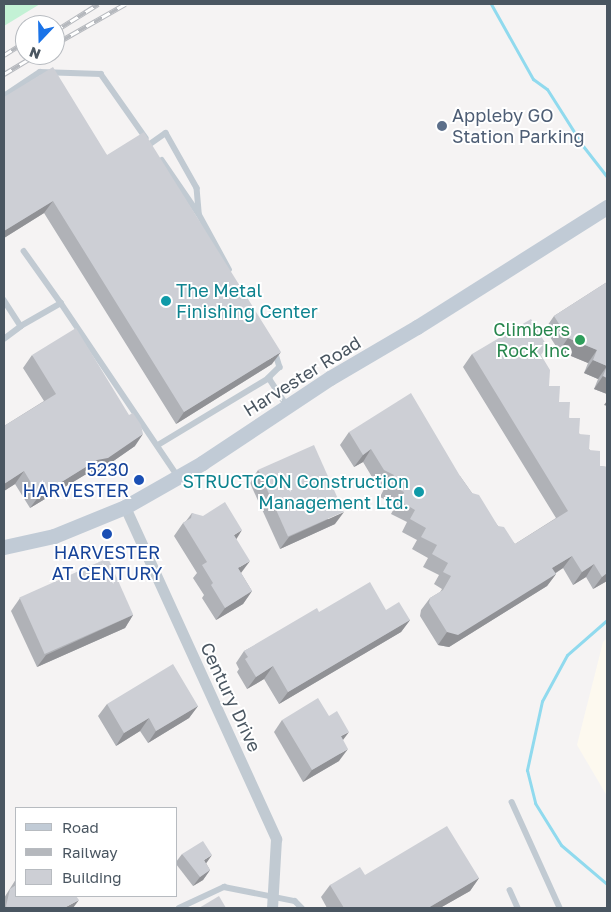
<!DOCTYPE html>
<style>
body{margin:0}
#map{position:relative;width:611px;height:912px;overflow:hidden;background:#f5f3f3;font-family:"Golos Text",sans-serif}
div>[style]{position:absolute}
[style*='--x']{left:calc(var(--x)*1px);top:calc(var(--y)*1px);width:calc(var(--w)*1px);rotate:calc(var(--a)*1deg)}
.commercial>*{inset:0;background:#fdf9ef}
.green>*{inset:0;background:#c3f1d5}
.stream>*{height:3px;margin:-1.5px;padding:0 1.5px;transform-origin:1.5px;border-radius:1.5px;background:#90daee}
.service>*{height:5.5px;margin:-2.75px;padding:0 2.75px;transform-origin:2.75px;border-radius:2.75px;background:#c1cad2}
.minor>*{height:11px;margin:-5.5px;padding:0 5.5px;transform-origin:5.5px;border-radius:5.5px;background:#c1cad2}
.secondary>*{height:15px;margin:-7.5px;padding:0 7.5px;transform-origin:7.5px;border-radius:7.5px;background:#c1cbd6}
.rail>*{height:5px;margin-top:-2.5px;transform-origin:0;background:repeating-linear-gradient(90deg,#fff 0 9px,#b5b8bd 0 18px);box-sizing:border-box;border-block:1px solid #b5b8bd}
.wall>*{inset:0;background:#b0b2b7}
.shaded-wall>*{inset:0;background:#909195}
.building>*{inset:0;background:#cdcfd5;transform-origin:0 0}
.dots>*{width:14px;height:14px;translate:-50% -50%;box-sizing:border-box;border:2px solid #fff;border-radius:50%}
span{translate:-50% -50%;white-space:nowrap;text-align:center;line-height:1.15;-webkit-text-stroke:4px #fff;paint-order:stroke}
.service-label{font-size:18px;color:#4e5e75}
.left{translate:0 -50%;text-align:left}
.culture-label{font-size:18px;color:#0d838f}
.right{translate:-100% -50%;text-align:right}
.leisure-label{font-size:18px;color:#27864d}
.street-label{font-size:18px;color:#4a5661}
.transit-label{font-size:18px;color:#164399}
.frame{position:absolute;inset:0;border:5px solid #4a5661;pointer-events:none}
.legend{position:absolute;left:15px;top:807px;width:162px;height:90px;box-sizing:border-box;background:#fff;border:1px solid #b7bbc0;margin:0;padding:6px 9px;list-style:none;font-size:15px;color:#4a5661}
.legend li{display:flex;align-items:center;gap:10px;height:25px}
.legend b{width:25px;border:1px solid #b7bbc0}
.north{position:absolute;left:15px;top:15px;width:50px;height:50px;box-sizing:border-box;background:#fff;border:1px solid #b7bbc0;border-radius:50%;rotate:201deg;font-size:14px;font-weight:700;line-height:20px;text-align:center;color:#4a5661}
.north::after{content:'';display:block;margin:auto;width:18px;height:22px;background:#1a73e8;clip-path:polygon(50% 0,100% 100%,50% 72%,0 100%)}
</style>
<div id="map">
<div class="commercial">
<i style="clip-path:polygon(607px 638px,607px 796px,577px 745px,603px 642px)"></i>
</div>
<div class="green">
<i style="clip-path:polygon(4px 4px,40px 4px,4px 26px)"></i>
</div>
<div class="stream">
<i style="--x:491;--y:4;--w:86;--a:60.8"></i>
<i style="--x:533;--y:79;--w:17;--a:36"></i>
<i style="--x:547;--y:89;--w:67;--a:57.7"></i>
<i style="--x:583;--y:146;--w:39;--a:52"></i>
<i style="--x:607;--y:620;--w:53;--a:138.8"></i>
<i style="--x:567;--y:655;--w:52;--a:118.5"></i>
<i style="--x:542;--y:701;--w:71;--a:102.3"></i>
<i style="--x:527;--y:770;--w:34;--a:76"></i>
<i style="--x:535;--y:803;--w:49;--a:58.2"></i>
<i style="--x:561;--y:845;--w:60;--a:40.3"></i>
</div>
<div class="service">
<i style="--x:4;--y:96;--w:43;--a:-33.7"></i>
<i style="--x:40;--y:72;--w:61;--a:1.9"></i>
<i style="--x:101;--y:74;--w:78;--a:54.9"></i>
<i style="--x:150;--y:144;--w:19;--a:-35"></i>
<i style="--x:166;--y:133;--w:63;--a:60.6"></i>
<i style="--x:197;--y:188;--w:24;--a:85"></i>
<i style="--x:162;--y:160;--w:65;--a:55.6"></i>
<i style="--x:199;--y:214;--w:63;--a:61.4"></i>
<i style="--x:24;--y:251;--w:64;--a:54.6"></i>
<i style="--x:4;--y:300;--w:31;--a:57"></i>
<i style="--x:21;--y:326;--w:46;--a:-29.9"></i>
<i style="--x:61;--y:303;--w:207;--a:56"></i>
<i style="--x:4;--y:339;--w:21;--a:-37"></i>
<i style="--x:275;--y:351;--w:17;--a:73"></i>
<i style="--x:280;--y:367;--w:16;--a:135"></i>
<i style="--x:269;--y:378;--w:33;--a:57"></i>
<i style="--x:158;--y:445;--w:130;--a:-31.1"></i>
<i style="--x:512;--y:802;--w:116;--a:65.6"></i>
<i style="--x:510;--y:890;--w:20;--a:66"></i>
<i style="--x:179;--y:908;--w:50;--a:-25"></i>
<i style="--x:224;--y:887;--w:72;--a:11.2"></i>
<i style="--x:295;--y:901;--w:10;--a:45"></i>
</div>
<div class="minor">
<i style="--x:125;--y:507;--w:365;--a:65.5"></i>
<i style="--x:276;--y:839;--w:69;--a:93.3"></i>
</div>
<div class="secondary">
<i style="--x:4;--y:547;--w:51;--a:-12.4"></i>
<i style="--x:54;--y:536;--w:77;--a:-22.2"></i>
<i style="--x:125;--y:507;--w:89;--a:-29.7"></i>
<i style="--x:202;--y:463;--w:154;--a:-33.6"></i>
<i style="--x:330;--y:378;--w:101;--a:-30.4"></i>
<i style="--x:417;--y:327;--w:225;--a:-32.3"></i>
</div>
<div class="rail">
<i style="--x:55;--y:31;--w:51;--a:-32.1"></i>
<i style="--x:55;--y:44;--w:81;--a:-29.7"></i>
<i style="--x:4;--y:55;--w:25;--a:-32"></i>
<i style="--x:4;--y:74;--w:37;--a:-31"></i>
</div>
<div class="wall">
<i style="clip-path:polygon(4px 97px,107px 155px,272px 364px,176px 424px,44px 213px,4px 238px)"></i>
<i style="clip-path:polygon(607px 282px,607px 394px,594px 389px,598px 379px,584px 373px,588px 363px,559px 351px,545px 329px,554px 316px)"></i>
<i style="clip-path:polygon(472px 354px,541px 355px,549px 386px,600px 466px,607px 467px,607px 581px,593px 589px,586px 577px,573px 585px,563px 568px,556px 573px,556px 574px,547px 586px,449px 647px,438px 645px,420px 616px,421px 610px,430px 598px,440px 592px,442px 589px,434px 584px,439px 575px,423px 567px,428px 558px,412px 549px,417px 540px,402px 532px,407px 522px,391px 514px,396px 505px,380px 497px,385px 487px,375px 482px,363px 462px,354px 467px,340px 445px,349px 432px,460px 476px,472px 493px,498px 526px,515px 544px,556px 518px,463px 367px)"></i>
<i style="clip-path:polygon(32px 355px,135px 446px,99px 471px,88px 473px,30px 508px,15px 484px,4px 491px,4px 426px,44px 401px,23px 368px)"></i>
<i style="clip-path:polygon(258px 470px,335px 524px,280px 549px,250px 483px)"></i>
<i style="clip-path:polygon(192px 513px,236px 539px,241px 573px,252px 591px,243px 604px,216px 620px,202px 598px,204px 595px,193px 578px,197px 573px,174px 536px,183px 523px,186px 521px)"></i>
<i style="clip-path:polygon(20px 598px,133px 615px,125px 628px,37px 667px,11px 611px)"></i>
<i style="clip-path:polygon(386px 610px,410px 620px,401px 632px,279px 704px,264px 679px,247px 689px,237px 672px,239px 669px,236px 663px,244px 651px,319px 612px)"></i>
<i style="clip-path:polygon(107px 704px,198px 706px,189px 718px,148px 743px,140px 731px,116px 746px,98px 716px)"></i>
<i style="clip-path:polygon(282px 720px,343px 740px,339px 761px,303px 782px,274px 732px)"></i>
<i style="clip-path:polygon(182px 854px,206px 863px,210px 870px,203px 880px,193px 886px,176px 864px,176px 862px)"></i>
<i style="clip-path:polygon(365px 875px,479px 878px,470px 891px,440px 908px,327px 908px,321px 897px,330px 885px)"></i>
<i style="clip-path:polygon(16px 879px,16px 896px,73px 908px,4px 908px,4px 898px)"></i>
</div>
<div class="shaded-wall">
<i style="clip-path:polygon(53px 201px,44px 213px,4px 238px,4px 231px)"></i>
<i style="clip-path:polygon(568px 338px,597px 350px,588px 363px,559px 351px)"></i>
<i style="clip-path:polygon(281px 352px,272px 364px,176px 424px,184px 412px)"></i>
<i style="clip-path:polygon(593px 360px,607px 366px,598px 379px,584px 373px)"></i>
<i style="clip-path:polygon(603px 376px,607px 378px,607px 394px,594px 389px)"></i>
<i style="clip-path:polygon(607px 401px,607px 406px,604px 405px)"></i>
<i style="clip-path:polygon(143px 434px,135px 446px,99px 471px,88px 473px,30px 508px,39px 496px,97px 460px)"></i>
<i style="clip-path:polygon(371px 449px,363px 462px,354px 467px,363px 455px)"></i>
<i style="clip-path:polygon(24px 471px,15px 484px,4px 491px,4px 484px)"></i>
<i style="clip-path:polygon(344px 512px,335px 524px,280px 549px,289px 537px)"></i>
<i style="clip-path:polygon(242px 530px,234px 543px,234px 535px)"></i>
<i style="clip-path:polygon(572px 556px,563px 568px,544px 580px,552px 568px)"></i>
<i style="clip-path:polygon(250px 561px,241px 573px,238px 568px)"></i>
<i style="clip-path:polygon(594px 564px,586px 577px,573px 585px,582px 572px)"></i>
<i style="clip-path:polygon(607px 573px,607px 581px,593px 589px,602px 577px)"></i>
<i style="clip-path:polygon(556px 574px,547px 586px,449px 647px,438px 645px,447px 632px)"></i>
<i style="clip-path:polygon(252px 591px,243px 604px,216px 620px,225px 608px)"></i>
<i style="clip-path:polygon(133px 615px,125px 628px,37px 667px,46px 655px)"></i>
<i style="clip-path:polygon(410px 620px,401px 632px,279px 704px,288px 692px)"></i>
<i style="clip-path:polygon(273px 666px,264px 679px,247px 689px,256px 677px)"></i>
<i style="clip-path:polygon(198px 706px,189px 718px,148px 743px,156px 731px)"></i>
<i style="clip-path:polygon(149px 718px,140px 731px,116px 746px,124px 733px)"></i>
<i style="clip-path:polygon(349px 732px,340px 744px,341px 736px)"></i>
<i style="clip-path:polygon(348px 749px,339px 761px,303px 782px,312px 770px)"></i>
<i style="clip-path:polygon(212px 855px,205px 865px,204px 860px)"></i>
<i style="clip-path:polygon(210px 870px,203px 880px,193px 886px,200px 877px)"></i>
<i style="clip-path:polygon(479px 878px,470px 891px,440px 908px,428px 908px)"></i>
<i style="clip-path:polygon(79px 900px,73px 908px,64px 908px)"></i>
</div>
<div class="building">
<i style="clip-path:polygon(53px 67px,107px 155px,144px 132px,281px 352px,184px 412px,53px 201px,4px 231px,4px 97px)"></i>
<i style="clip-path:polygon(607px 282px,607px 378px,603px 376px,607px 366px,593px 360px,597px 350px,568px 338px,554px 316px)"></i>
<i style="clip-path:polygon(531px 319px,547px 346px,541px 355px,550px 370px,549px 386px,560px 386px,559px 402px,570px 402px,569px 418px,580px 418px,579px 434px,590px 435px,589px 450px,600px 451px,600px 466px,607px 467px,607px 573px,602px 577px,594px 564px,582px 572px,572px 556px,552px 568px,556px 574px,458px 635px,447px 632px,429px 603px,430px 598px,443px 590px,451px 576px,443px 572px,448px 563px,432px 554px,437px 545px,421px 537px,426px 528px,410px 519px,415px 510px,400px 501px,404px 492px,389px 484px,394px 475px,384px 470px,371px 449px,363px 455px,349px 432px,411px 393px,460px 476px,472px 493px,479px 495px,498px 526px,504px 527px,515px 544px,568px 511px,472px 354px)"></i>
<i style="clip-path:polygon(76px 328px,129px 415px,133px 413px,141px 425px,143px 434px,108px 458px,97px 460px,39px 496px,24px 471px,4px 484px,4px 426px,56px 394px,32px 355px)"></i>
<i style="left:314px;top:445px;width:73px;height:61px;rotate:66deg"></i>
<i style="clip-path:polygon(225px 502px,242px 530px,234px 535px,250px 561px,238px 568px,252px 591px,225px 608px,211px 585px,213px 583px,202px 565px,207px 562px,183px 523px,191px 518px,192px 513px,203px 516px)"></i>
<i style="left:108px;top:558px;width:62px;height:97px;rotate:66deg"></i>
<i style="clip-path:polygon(370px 582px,386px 610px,399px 602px,410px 620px,288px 692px,273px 666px,256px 677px,245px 659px,248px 657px,244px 651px,317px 608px,319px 612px)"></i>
<i style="clip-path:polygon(173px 664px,198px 706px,156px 731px,149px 718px,124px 733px,107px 704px)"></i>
<i style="clip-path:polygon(318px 698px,329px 716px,337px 711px,349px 732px,341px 736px,348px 749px,312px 770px,282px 720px)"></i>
<i style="clip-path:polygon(447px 826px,479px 878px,428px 908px,344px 908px,330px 885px,360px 867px,365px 875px)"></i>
<i style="clip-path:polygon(203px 841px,212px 855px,204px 860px,210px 870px,200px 877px,182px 854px)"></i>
<i style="clip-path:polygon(16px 885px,16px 896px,76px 896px,79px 900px,64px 908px,7px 908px,6px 906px,10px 889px)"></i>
<i style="clip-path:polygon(219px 896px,226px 908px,199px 908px)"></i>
</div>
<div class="dots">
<i style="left:442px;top:126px;background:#5c6f8a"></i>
<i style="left:166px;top:301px;background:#0f9aa8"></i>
<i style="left:580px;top:340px;background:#2e9e5b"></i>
<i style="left:139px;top:480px;background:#1a4fb4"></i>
<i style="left:419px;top:492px;background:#0f9aa8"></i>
<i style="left:107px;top:534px;background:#1a4fb4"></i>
</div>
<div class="service-label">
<span class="left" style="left:452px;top:126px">Appleby GO<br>Station Parking</span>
</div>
<div class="culture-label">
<span class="left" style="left:176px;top:301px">The Metal<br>Finishing Center</span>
<span class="right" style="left:409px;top:492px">STRUCTCON Construction<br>Management Ltd.</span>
</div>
<div class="leisure-label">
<span class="right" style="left:570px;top:340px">Climbers<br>Rock Inc</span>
</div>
<div class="street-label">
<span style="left:302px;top:376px;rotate:-32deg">Harvester Road</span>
<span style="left:231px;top:697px;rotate:65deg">Century Drive</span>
</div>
<div class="transit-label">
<span class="right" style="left:129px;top:480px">5230<br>HARVESTER</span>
<span style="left:107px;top:563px">HARVESTER<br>AT CENTURY</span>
</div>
<div class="frame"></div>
<ul class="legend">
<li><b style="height:6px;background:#c1cbd6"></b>Road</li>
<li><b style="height:6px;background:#b5b8bd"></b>Railway</li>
<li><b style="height:14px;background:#cdcfd5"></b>Building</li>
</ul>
<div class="north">N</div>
</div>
